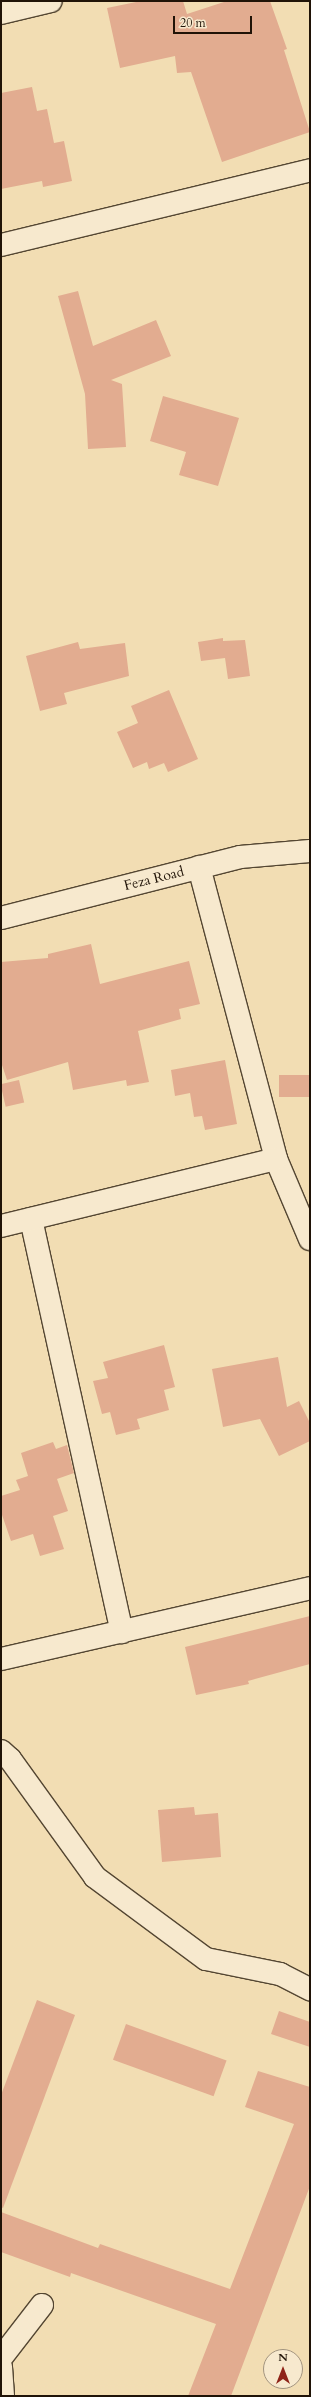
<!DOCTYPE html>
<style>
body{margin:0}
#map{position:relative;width:311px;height:2397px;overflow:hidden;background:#f2ddb3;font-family:Cardo,serif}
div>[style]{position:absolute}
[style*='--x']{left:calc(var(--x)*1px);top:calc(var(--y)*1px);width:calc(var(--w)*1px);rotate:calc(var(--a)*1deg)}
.building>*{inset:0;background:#e2ac90;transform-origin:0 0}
.roads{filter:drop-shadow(1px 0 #544632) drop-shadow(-1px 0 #544632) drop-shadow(0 1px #544632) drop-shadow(0 -1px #544632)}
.street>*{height:22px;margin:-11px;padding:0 11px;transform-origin:11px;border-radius:11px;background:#f7e9ce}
span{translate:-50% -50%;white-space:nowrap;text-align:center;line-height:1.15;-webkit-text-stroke:4px #f7e9ce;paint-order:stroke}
.street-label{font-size:14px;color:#201307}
.frame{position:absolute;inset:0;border:2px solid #201307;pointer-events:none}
.north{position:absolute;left:263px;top:2349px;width:40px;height:40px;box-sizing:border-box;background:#f7e9ce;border:1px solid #a1937e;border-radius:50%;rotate:0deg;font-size:11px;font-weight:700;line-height:16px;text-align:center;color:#201307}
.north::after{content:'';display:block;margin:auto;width:14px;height:18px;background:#8f2418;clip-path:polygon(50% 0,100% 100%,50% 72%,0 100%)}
.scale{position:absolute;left:173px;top:16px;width:79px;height:18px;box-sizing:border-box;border:2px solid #201307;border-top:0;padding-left:5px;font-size:12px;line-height:14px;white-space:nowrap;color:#201307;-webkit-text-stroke:3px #f7e9ce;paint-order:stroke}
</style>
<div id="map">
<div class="building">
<i style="clip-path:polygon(141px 1px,183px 1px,187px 14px,227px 1px,270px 1px,287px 49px,284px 50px,310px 132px,222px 162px,191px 72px,177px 73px,175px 56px,120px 68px,107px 8px)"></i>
<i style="clip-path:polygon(32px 87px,37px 111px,47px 109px,54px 143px,64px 141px,72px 181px,43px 187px,42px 181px,1px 189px,1px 93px)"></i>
<i style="clip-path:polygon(78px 291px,93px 346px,156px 320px,171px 356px,111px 380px,122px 384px,126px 447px,88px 449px,85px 394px,58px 296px)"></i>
<i style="clip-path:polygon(163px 396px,239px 418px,218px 486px,179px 475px,186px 452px,150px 441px)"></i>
<i style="clip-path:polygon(223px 638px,223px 641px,245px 640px,250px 676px,228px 679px,225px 658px,201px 661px,198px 642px)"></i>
<i style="clip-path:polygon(78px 642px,80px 649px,125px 643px,129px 676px,64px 693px,67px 704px,40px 711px,26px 656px)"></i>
<i style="clip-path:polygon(169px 690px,198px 759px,168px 772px,164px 763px,149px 769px,147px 762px,133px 768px,117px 732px,138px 723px,131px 706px)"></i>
<i style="clip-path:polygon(91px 944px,100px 984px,189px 961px,200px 1004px,179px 1009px,181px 1019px,138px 1031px,149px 1082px,127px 1086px,126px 1080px,73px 1090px,68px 1062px,7px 1080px,1px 1062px,1px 962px,48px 958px,48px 954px)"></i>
<i style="clip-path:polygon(225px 1060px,237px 1124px,205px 1130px,202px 1116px,194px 1117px,190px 1093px,175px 1096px,171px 1070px)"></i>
<i style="left:310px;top:1075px;width:22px;height:31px;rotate:90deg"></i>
<i style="left:19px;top:1080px;width:23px;height:19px;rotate:77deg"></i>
<i style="clip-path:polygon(164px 1345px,175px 1387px,164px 1390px,169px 1410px,137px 1419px,140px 1429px,116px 1435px,110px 1412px,102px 1414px,93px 1381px,108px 1378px,103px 1362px)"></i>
<i style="clip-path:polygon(278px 1357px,287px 1407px,299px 1401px,310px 1423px,310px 1441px,279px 1456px,260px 1419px,223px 1427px,212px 1369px)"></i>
<i style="clip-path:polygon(53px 1442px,56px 1449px,67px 1445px,74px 1473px,57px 1479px,68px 1511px,53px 1516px,64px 1549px,40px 1556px,33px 1534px,11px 1541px,1px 1512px,1px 1496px,20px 1490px,16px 1480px,28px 1476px,21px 1453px)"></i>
<i style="clip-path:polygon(310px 1616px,310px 1664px,248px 1681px,249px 1684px,196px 1695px,185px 1647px)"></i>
<i style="clip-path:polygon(194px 1807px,195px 1815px,218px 1813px,221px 1857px,162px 1862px,158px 1810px)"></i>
<i style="clip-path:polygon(37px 2000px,75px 2015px,3px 2208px,1px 2207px,1px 2095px)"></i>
<i style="clip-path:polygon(279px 2011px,310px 2022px,310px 2047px,271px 2034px)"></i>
<i style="left:126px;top:2024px;width:107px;height:38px;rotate:20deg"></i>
<i style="clip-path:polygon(258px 2071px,310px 2087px,310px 2186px,231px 2396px,188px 2396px,216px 2324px,71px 2273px,70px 2277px,1px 2252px,1px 2212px,98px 2248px,100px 2244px,230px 2289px,294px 2124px,245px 2107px)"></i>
</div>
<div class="roads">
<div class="street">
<i style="--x:1;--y:13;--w:51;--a:-13.5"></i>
<i style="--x:1;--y:245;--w:318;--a:-13.6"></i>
<i style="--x:199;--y:867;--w:302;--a:75.2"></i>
<i style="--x:276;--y:1159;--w:87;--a:67"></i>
<i style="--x:1;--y:918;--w:247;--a:-14.3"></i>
<i style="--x:240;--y:857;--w:70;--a:-4.9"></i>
<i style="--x:31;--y:1219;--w:423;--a:77.6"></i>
<i style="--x:1;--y:1226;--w:283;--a:-13.7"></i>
<i style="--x:1;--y:1659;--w:317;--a:-12.9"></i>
<i style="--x:1;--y:1751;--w:12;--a:42"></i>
<i style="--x:10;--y:1759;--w:145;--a:54.2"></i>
<i style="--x:95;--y:1877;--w:138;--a:36.5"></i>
<i style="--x:206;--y:1959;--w:76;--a:11.5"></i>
<i style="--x:280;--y:1974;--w:34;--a:27"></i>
<i style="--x:1;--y:2358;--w:67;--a:-52.3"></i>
<i style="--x:1;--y:2367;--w:29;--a:86"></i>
</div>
</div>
<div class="street-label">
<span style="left:154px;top:879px;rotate:-14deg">Feza Road</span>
</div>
<div class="frame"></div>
<div class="north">N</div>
<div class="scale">20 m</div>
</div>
